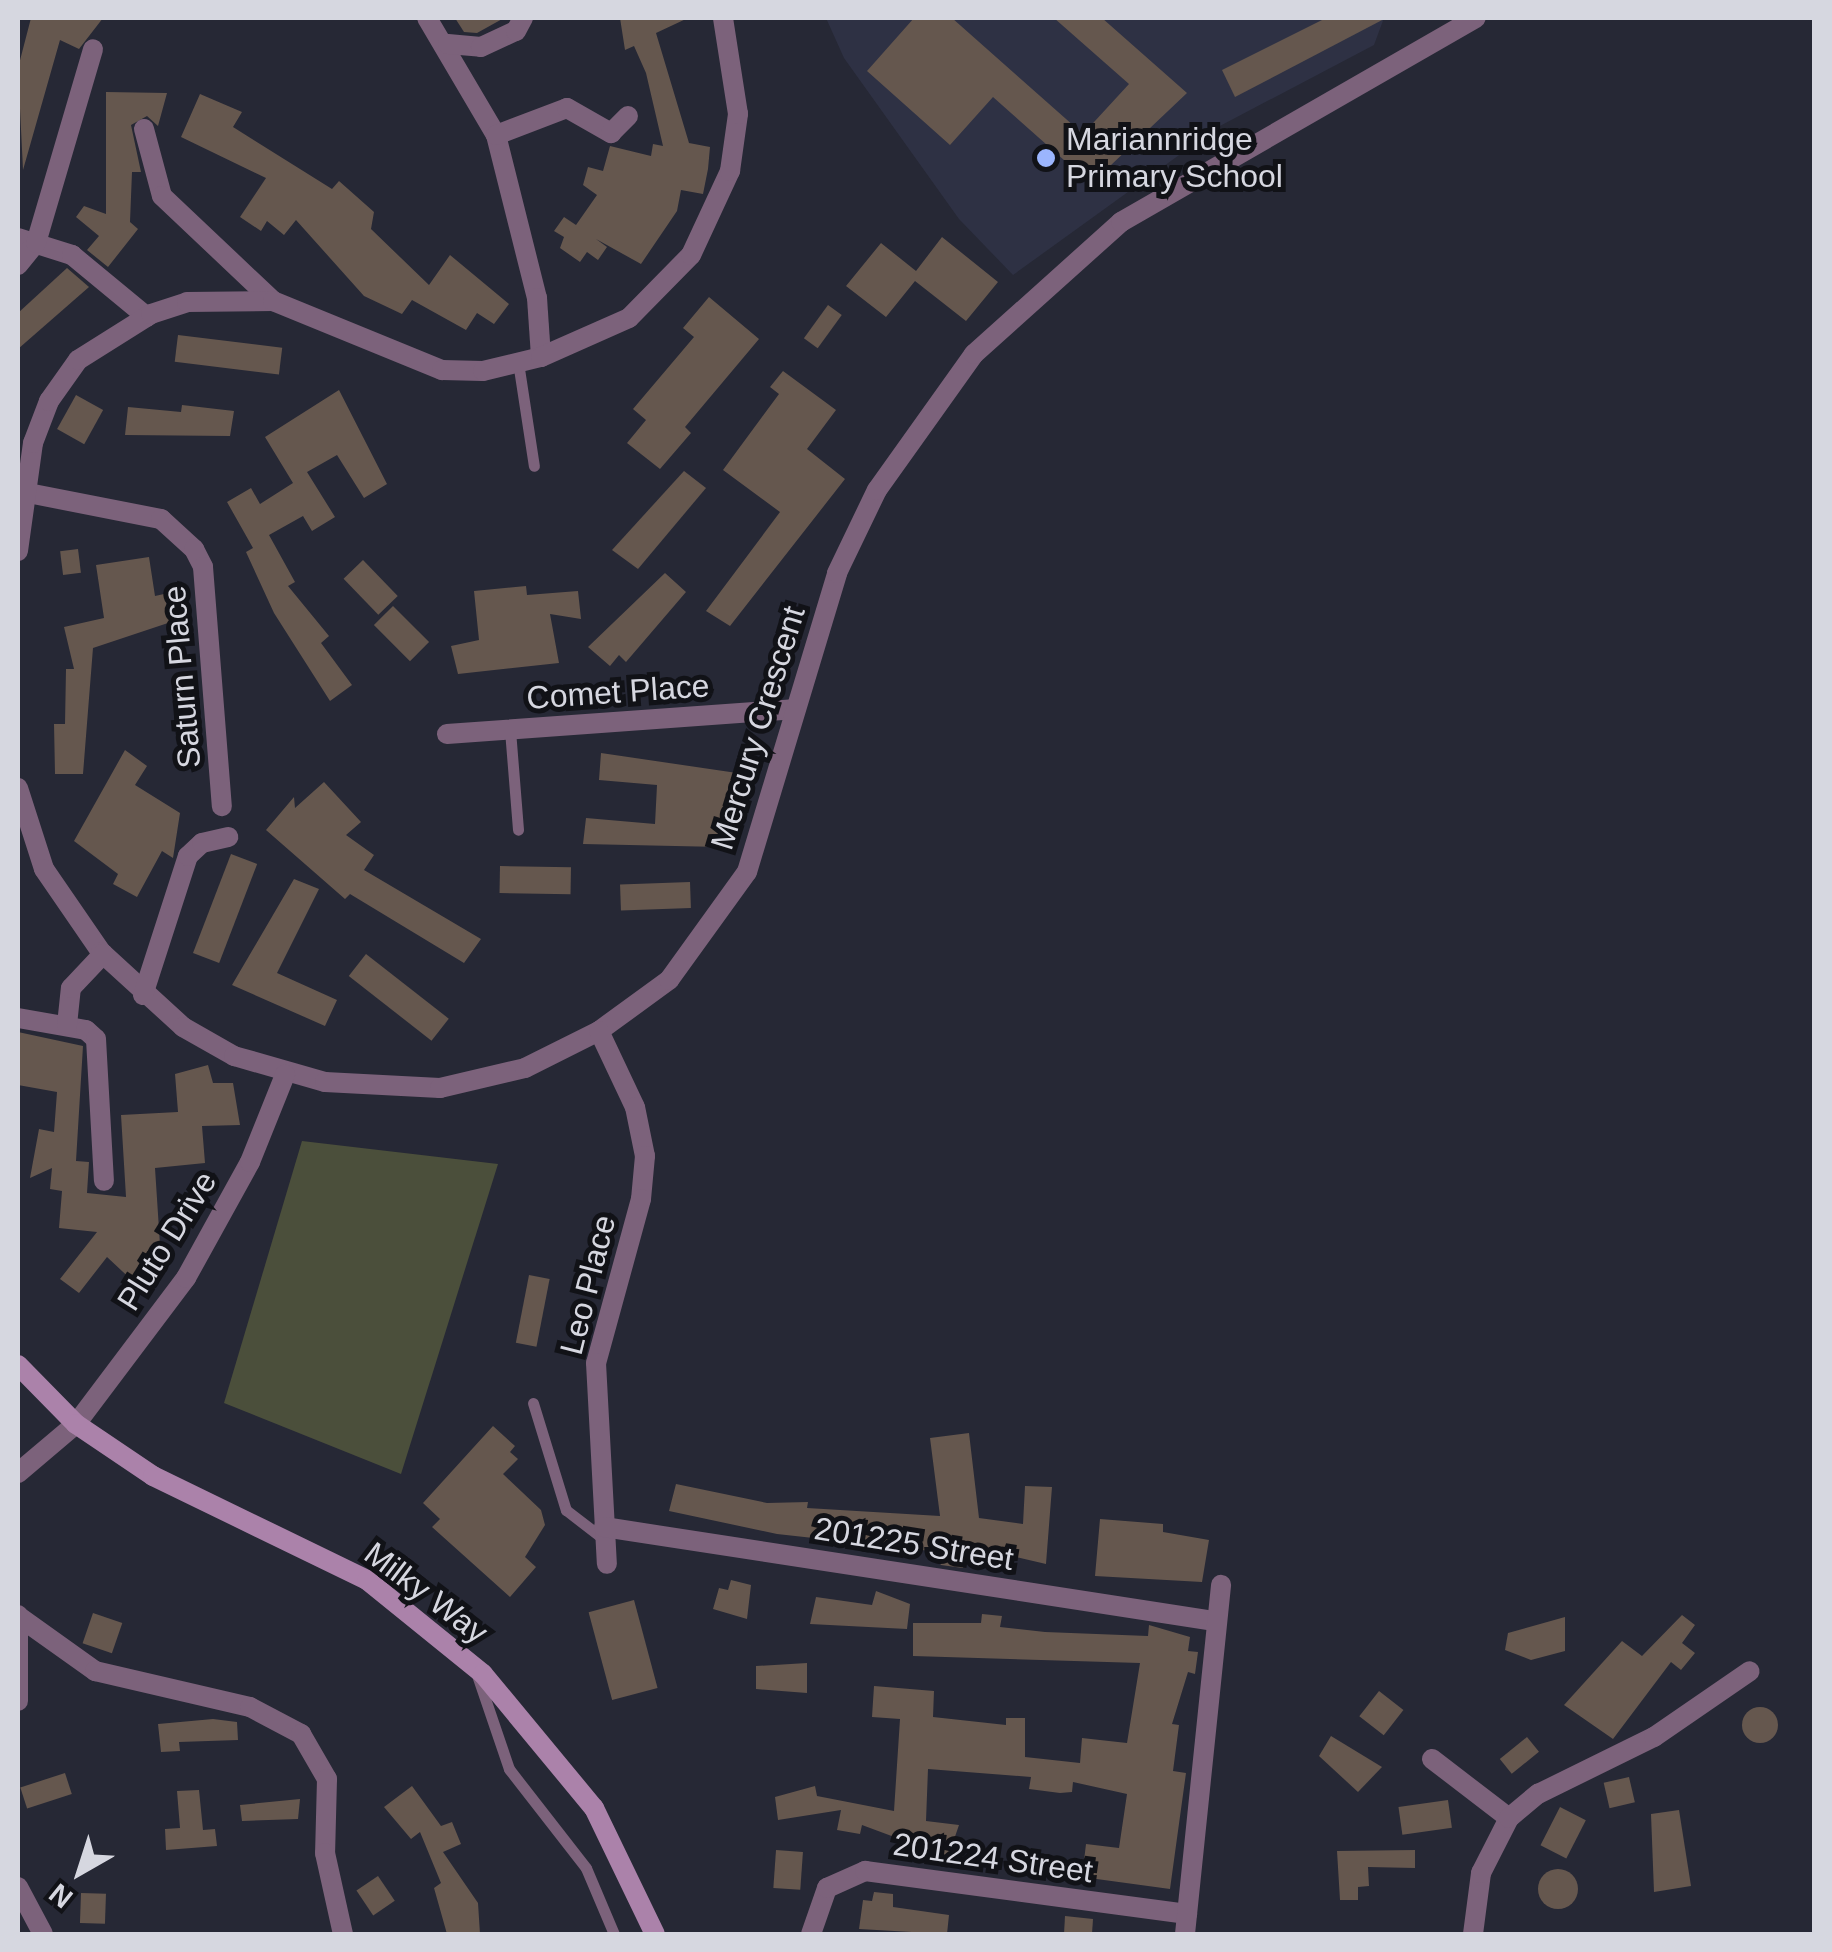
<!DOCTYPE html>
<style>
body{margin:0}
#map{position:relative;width:1832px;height:1952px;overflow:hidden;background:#262835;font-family:Arial,sans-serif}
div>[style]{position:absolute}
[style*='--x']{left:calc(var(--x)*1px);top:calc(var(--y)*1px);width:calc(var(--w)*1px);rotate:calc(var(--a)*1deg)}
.built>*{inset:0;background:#2e3144}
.green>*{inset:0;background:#4b4f3b}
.building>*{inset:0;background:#65574e;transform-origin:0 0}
.round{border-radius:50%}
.lane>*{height:11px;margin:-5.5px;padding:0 5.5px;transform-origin:5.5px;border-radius:5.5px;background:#7c627b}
.street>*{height:20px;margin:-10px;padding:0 10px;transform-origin:10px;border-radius:10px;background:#7c627b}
.secondary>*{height:20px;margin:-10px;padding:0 10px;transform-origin:10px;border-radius:10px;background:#ab82aa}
.dots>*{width:28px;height:28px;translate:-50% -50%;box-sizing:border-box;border:5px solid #111217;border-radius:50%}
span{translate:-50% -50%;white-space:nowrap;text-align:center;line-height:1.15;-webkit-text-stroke:10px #111217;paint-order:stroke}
.poi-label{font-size:32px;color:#d6d7e0}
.left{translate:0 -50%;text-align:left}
.street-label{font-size:32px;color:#d6d7e0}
.frame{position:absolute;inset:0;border:20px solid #d6d7e0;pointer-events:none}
.north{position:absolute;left:30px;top:1822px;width:100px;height:100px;-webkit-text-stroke:8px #111217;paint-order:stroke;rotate:219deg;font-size:28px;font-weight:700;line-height:40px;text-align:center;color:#d6d7e0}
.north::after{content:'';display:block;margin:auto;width:35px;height:45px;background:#d6d7e0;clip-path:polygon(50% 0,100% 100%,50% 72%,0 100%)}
</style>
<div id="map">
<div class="built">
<i style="clip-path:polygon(826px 18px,1384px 18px,1374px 45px,1218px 127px,1013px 275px,959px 219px,844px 58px)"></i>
</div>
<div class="green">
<i style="clip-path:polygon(302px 1141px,498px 1164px,401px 1474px,224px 1403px)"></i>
</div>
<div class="building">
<i style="clip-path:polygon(31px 18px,103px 18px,79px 49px,60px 40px,23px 170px,18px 68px)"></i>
<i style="clip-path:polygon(455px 18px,504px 18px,477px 33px,464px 32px)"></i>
<i style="clip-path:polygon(620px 18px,688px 18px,656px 33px,689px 143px,710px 147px,708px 169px,703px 194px,681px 190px,677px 211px,641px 264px,596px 239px,607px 247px,598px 260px,587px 252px,580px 262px,560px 248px,564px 237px,554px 231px,564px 217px,576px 225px,597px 195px,583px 185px,588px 167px,603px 171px,610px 146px,651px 156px,653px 144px,663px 146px,646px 73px,634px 46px,625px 50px)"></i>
<i style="clip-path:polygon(914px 18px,952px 18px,1083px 134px,1129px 84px,1054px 18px,1102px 18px,1187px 93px,1091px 184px,993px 97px,950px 145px,867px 71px)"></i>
<i style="clip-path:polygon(1326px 18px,1386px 18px,1235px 97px,1222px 70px)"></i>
<i style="clip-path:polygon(106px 92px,167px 93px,158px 126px,147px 116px,131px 125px,141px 172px,132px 172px,130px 222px,138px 229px,108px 267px,87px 250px,99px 236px,76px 217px,84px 206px,106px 214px)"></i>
<i style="clip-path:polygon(200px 94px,242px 112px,233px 127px,332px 189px,339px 181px,374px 212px,371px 229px,429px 285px,450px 255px,509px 304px,494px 324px,477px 313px,466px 330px,412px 300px,402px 314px,364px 296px,296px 220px,284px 235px,267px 221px,261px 231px,240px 217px,266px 178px,181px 137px)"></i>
<i style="clip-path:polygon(942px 237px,998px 282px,966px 321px,915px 281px,886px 317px,846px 286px,881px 243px,916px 271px)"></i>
<i style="clip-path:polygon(67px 268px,89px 287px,18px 349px,18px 313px)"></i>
<i style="clip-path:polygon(709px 297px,759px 339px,685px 427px,691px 433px,660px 469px,627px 443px,646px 420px,633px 409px,694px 337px,683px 328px)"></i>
<i style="left:828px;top:305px;width:17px;height:41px;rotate:36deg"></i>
<i style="left:178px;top:335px;width:105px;height:27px;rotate:7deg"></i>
<i style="clip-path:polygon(783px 371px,836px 410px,807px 449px,845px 479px,730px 626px,706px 611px,780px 512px,723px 470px,779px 394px,770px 387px)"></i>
<i style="clip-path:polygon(339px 390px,387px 484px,364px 498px,337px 455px,307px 472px,335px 517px,312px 531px,303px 516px,269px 535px,295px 582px,288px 586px,329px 636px,321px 643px,352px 685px,330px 701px,274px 613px,246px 552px,253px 548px,227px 502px,251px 488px,260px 504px,293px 483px,265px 437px)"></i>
<i style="left:76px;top:395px;width:31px;height:39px;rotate:29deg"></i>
<i style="clip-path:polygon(182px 405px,234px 411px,230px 436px,125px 435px,128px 407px,181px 412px)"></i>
<i style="clip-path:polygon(684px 471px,706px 488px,638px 569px,612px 550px)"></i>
<i style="left:78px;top:549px;width:24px;height:18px;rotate:83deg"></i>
<i style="clip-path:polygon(149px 557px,155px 596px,164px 594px,171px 622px,93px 648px,83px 774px,55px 774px,54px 724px,65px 724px,66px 669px,74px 669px,64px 627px,104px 618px,96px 565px)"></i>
<i style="left:363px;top:560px;width:50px;height:27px;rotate:46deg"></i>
<i style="clip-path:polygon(665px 573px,686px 592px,626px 662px,619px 655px,610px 666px,588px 647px)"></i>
<i style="clip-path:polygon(526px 586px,527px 595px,578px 591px,581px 619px,550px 614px,559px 663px,458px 674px,451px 646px,479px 640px,474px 591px)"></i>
<i style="left:393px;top:606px;width:51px;height:27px;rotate:45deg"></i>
<i style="clip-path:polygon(125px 750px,147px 766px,135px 785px,180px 813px,173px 858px,162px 851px,137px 897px,113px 884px,118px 874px,74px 841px)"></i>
<i style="clip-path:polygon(601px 753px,737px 773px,735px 800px,725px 799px,721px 847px,583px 844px,586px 818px,655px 824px,657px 785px,599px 780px)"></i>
<i style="clip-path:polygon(324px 782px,361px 822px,346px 835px,374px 855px,364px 870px,481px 939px,464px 963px,350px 894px,345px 899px,266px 830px,294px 797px,295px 808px)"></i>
<i style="left:231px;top:854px;width:28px;height:106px;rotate:21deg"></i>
<i style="left:500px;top:866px;width:71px;height:27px;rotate:1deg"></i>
<i style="clip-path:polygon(294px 879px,319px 889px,277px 973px,337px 1000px,325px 1026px,232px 985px)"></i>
<i style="left:690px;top:882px;width:26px;height:70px;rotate:88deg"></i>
<i style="left:366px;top:954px;width:105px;height:28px;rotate:38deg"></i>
<i style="clip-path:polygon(18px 1032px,83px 1046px,76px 1161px,89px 1162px,87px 1193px,126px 1197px,121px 1115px,178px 1112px,175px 1074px,208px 1065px,213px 1083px,233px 1083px,240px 1125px,202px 1126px,205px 1163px,155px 1168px,161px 1260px,137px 1285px,107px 1257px,79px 1293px,60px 1279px,97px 1232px,59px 1228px,62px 1191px,50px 1189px,52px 1168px,30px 1178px,39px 1129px,54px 1132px,57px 1092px,18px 1085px)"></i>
<i style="left:529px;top:1275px;width:21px;height:69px;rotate:11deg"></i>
<i style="clip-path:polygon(493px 1426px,515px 1446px,510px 1452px,518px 1459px,503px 1474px,541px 1510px,545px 1525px,525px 1557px,536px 1567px,510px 1597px,432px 1527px,440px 1519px,423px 1503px)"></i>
<i style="clip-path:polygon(969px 1433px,979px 1518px,1023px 1524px,1025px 1486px,1052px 1487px,1046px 1564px,969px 1546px,963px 1568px,941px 1565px,931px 1551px,777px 1534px,669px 1511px,676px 1484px,767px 1503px,808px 1502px,807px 1508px,940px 1516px,930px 1438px)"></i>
<i style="clip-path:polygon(1100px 1519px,1163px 1524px,1163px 1532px,1209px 1540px,1202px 1582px,1095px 1576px)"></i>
<i style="clip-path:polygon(731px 1580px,751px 1585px,747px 1619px,713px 1609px,719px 1588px,728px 1590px)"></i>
<i style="clip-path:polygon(876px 1591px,910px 1604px,907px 1629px,810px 1624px,816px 1597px,872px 1605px)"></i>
<i style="left:634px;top:1600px;width:91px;height:47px;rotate:75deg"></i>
<i style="left:93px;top:1613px;width:31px;height:32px;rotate:19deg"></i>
<i style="clip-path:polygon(982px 1614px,1002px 1616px,1000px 1627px,1045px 1632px,1148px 1636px,1149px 1625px,1190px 1637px,1188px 1651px,1198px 1652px,1195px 1674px,1188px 1672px,1172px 1724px,1179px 1725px,1173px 1771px,1186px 1773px,1170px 1889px,1082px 1877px,1086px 1844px,1119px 1848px,1127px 1794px,1073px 1782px,1072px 1792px,1060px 1793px,1029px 1789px,1031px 1777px,928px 1769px,926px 1821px,959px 1825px,948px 1857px,862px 1825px,860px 1834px,837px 1830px,841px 1810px,778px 1820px,775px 1797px,815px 1786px,817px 1796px,894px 1811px,900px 1719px,872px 1717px,874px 1686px,934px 1691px,933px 1717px,1006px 1725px,1006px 1718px,1025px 1718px,1025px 1757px,1080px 1763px,1082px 1738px,1127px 1743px,1140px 1663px,913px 1656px,913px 1623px,981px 1623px)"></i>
<i style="clip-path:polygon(1682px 1615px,1695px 1625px,1682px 1643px,1695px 1653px,1681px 1670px,1671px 1662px,1613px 1739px,1564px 1705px,1622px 1641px,1642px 1656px)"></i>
<i style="clip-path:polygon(1565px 1617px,1565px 1651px,1531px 1660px,1505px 1650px,1508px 1633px)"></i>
<i style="clip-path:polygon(807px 1663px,807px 1693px,756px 1689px,756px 1666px)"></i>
<i style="left:1379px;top:1691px;width:31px;height:32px;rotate:38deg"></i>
<i class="round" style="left:1742px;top:1707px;width:36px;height:36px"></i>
<i style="clip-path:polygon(213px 1719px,237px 1722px,238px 1740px,179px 1742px,180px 1751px,161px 1752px,158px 1724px)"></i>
<i style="clip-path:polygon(1331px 1736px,1382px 1767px,1358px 1792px,1319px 1756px)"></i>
<i style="left:1527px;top:1737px;width:19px;height:35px;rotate:51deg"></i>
<i style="left:65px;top:1773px;width:22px;height:47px;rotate:72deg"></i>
<i style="left:1629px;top:1777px;width:26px;height:26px;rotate:77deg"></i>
<i style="clip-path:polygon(412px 1786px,441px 1826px,452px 1822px,461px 1844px,443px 1852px,478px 1903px,480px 1934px,447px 1934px,434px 1888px,441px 1883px,420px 1832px,411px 1839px,384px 1807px)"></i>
<i style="clip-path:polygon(199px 1790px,203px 1830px,215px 1829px,217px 1846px,166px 1850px,165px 1829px,180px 1828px,177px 1791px)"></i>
<i style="clip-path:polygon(300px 1799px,298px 1819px,242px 1821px,240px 1805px)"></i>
<i style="left:1448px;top:1800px;width:28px;height:50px;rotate:82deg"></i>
<i style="left:1560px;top:1807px;width:29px;height:43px;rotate:27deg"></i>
<i style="clip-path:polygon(1679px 1810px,1691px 1886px,1654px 1892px,1651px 1814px)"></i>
<i style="left:776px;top:1850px;width:27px;height:38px;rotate:4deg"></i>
<i style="clip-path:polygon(1415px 1850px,1415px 1868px,1368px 1867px,1369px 1886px,1358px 1887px,1358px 1900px,1340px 1900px,1337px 1851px)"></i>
<i class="round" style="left:1538px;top:1869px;width:40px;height:40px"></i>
<i style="left:378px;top:1876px;width:30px;height:26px;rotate:56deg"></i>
<i style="clip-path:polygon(874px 1892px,893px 1894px,893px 1907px,949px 1915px,947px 1934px,859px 1929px,863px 1900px,872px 1901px)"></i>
<i style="left:81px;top:1893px;width:25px;height:30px;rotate:2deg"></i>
<i style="clip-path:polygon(1065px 1916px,1093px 1919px,1092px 1934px,1064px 1934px)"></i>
</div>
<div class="lane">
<i style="--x:518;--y:362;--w:105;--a:81.3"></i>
<i style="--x:510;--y:730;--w:100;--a:85.4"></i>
<i style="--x:533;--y:1403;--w:112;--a:72.9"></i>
<i style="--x:566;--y:1510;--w:49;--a:37.6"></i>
<i style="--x:476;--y:1672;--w:102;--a:71.2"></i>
<i style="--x:509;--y:1769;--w:125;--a:52.1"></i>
<i style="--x:586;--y:1868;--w:72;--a:67"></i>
</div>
<div class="street">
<i style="--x:427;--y:18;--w:136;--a:59.5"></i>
<i style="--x:496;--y:135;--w:168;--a:75.9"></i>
<i style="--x:537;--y:298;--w:59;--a:86.1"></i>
<i style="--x:448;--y:44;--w:33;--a:5"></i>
<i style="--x:481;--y:47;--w:38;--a:-25"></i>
<i style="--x:516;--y:31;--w:15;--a:-62"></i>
<i style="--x:144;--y:129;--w:69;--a:75"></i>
<i style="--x:162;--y:196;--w:153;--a:43.4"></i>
<i style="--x:496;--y:135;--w:76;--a:-20.8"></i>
<i style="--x:567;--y:108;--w:51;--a:29.6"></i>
<i style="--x:611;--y:133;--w:24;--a:-45"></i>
<i style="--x:18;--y:238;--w:57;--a:17.5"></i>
<i style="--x:72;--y:255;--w:97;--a:39.6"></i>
<i style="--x:18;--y:265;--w:28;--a:-51"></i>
<i style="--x:36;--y:243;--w:202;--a:-73.6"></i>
<i style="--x:18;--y:491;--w:146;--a:11.1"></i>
<i style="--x:161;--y:519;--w:45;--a:42.3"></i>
<i style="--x:194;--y:549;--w:20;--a:63"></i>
<i style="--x:203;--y:567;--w:240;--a:85.5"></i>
<i style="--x:18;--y:551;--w:109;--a:-82.1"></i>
<i style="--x:33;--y:443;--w:45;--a:-69.1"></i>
<i style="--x:49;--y:401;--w:50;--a:-54.7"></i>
<i style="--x:78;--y:360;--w:86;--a:-32.2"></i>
<i style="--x:151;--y:314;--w:38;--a:-18"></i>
<i style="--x:187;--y:302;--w:86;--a:-0.7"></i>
<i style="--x:273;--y:301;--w:183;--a:22.2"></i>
<i style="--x:442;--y:370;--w:41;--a:1.4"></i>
<i style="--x:483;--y:371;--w:60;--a:-13.6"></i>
<i style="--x:541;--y:357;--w:96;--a:-23.9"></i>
<i style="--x:629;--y:318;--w:88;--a:-45.5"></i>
<i style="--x:691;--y:255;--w:93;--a:-65.1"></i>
<i style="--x:730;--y:171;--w:58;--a:-82"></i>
<i style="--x:738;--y:114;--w:97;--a:-98.9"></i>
<i style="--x:447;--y:734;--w:347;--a:-4.1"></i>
<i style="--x:18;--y:788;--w:85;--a:72.2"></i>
<i style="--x:44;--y:869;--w:101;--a:55.5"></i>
<i style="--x:101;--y:952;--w:111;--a:42.4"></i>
<i style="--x:183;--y:1027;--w:59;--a:29.6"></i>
<i style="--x:234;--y:1056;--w:95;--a:15.9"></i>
<i style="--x:325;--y:1082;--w:115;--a:3"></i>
<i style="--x:440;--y:1088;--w:87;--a:-13.2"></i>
<i style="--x:525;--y:1068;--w:83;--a:-26.6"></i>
<i style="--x:599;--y:1031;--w:87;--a:-36.1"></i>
<i style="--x:669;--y:980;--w:133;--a:-54.2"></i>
<i style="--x:747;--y:872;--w:312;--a:-73.2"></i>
<i style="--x:837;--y:573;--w:92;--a:-64.3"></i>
<i style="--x:877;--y:490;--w:167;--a:-54.5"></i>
<i style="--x:974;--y:354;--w:198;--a:-41.9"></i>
<i style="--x:1121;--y:222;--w:409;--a:-29.9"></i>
<i style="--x:143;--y:995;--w:146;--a:-72.1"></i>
<i style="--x:188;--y:856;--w:19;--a:-43"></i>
<i style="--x:202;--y:843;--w:27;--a:-13"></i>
<i style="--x:18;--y:1018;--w:69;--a:10"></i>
<i style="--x:86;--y:1030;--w:13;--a:42"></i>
<i style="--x:96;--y:1039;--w:142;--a:86.8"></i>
<i style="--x:67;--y:1025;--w:37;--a:-84"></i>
<i style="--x:71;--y:988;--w:47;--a:-46.7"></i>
<i style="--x:599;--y:1031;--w:84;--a:64.7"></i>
<i style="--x:635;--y:1107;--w:50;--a:78.5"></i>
<i style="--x:645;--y:1156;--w:43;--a:95.3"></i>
<i style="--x:641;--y:1199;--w:170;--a:105.3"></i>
<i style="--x:596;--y:1363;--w:201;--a:86.9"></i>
<i style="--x:18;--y:1473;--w:76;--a:-40.2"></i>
<i style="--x:76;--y:1424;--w:183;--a:-53"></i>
<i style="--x:186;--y:1278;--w:132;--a:-61.1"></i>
<i style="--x:250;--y:1162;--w:94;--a:-68.1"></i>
<i style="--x:604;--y:1527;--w:618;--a:8.75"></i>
<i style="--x:18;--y:1615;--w:86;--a:90"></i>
<i style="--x:18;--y:1616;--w:95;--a:35.5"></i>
<i style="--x:95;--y:1671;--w:159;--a:13.1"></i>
<i style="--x:250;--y:1707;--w:58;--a:27.9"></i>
<i style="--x:301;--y:1734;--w:52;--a:60"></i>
<i style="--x:327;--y:1779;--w:74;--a:91.5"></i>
<i style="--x:325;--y:1853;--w:83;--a:77.5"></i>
<i style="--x:1432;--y:1759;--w:97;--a:37.5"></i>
<i style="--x:18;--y:1887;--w:53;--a:62"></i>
<i style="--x:811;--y:1934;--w:49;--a:-70.8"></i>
<i style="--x:827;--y:1888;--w:42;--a:-24.1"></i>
<i style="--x:865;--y:1871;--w:325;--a:7.6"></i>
<i style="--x:1185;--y:1934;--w:351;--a:-84.1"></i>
<i style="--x:1473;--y:1934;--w:62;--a:-82.5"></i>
<i style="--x:1481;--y:1873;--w:62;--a:-63"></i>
<i style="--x:1509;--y:1818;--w:38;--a:-40"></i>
<i style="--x:1538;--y:1794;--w:129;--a:-26.2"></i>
<i style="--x:1654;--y:1737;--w:116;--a:-34.5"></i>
</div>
<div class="secondary">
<i style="--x:18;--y:1365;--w:83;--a:45.5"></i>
<i style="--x:76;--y:1424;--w:93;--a:34"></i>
<i style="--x:153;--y:1476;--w:238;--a:25.9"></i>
<i style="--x:367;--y:1580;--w:149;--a:39"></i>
<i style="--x:483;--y:1674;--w:174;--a:50.4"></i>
<i style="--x:594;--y:1808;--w:140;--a:64.2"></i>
</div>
<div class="dots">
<i style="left:1046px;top:158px;background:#9bb5fd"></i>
</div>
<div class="poi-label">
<span class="left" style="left:1066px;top:158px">Mariannridge<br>Primary School</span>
</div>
<div class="street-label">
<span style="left:182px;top:677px;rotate:-95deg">Saturn Place</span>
<span style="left:618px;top:692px;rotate:-4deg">Comet Place</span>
<span style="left:758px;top:728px;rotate:-73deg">Mercury Crescent</span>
<span style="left:167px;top:1241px;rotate:-58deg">Pluto Drive</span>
<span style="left:588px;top:1285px;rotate:-76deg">Leo Place</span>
<span style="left:914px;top:1544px;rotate:9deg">201225 Street</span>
<span style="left:426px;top:1593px;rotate:37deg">Milky Way</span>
<span style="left:993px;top:1858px;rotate:8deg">201224 Street</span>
</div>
<div class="frame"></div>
<div class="north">N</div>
</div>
